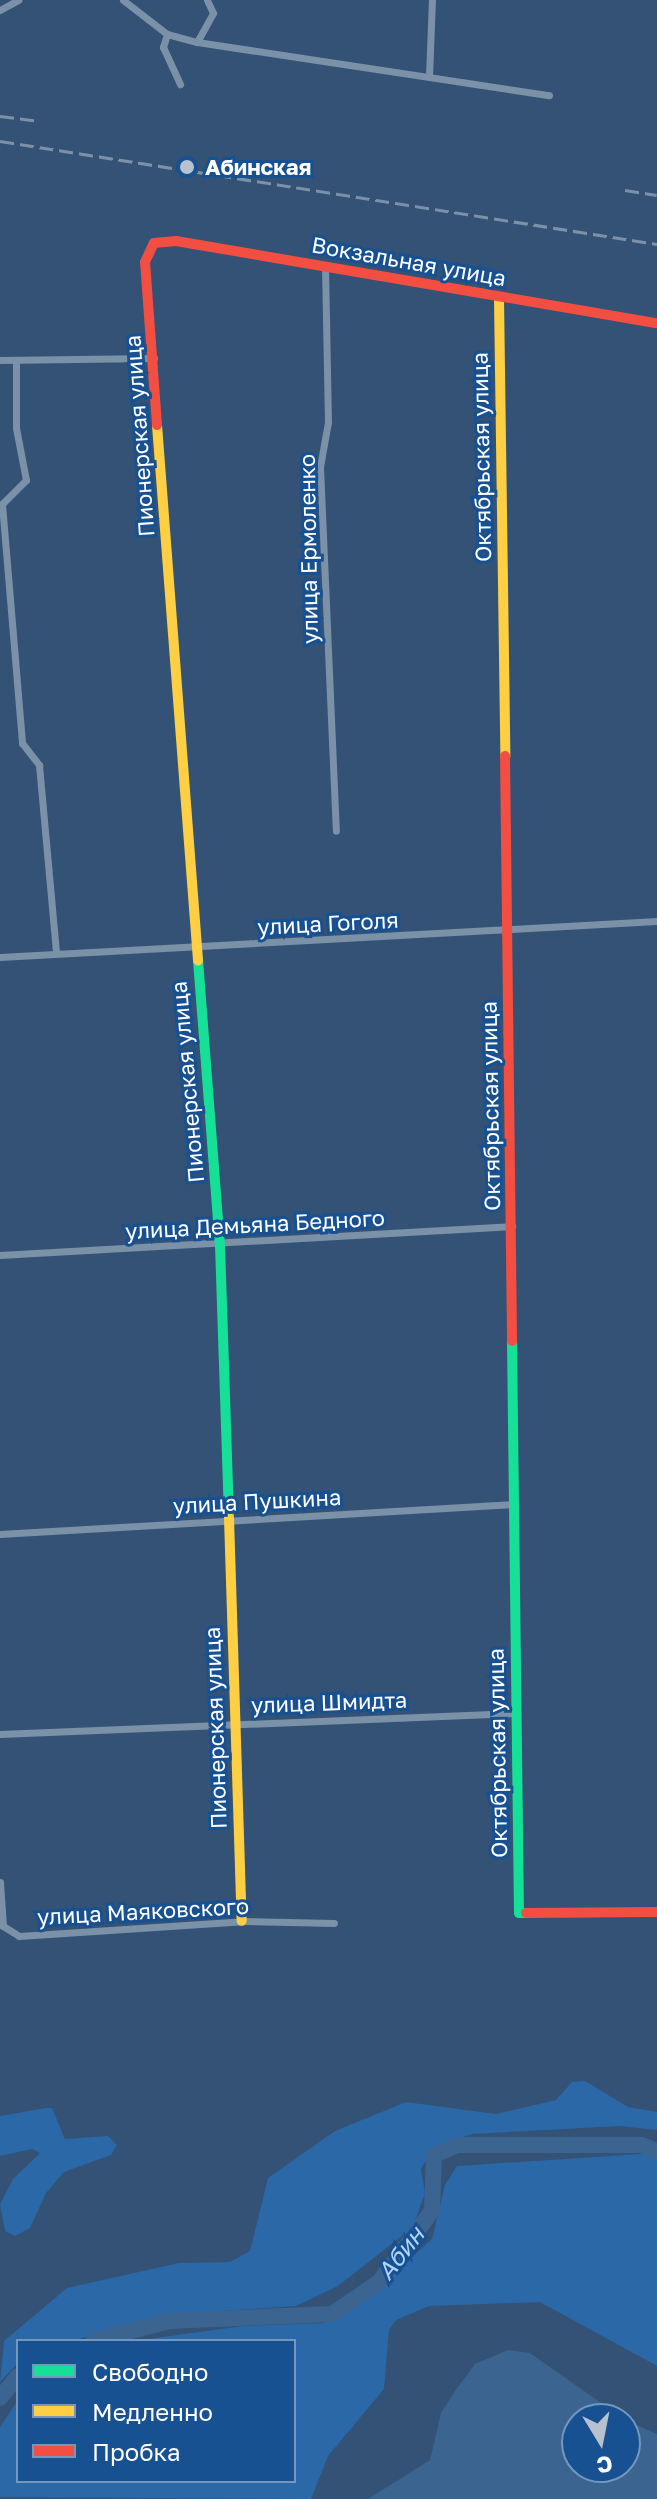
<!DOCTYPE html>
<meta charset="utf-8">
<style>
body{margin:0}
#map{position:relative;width:657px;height:2499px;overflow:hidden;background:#335275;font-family:"Golos Text",sans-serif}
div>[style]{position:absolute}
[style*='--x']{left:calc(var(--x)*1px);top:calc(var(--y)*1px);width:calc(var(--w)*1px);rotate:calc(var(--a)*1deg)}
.green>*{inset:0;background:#2a68a7}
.water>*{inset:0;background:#3b6491}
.river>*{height:16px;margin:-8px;padding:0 8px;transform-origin:8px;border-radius:8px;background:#3b6491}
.street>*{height:7px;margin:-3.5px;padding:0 3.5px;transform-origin:3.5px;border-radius:3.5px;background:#7a91a8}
.fast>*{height:10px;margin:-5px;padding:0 5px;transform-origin:5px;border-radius:5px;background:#16e098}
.slow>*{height:10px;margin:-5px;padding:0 5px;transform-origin:5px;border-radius:5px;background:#ffcf43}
.jam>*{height:10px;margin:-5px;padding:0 5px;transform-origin:5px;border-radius:5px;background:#f24e42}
.rail>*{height:3px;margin-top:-1.5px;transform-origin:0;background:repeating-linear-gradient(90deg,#7c91a7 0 14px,transparent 0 20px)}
.dots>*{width:22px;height:22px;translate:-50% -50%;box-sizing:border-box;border:4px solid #175191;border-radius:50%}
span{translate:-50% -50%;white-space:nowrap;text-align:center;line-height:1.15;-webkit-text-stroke:6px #175191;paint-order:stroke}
.poi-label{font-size:22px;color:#fff;font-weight:700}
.left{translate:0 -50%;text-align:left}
.street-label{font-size:22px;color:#fff}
.water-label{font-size:24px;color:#b1d3f7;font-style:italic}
.legend{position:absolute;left:16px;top:2339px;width:280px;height:144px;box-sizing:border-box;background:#175191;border:2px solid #7497bd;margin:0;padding:10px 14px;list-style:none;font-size:24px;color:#fff}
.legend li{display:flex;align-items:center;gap:16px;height:40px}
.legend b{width:40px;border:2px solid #7497bd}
.north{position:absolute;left:561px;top:2403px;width:80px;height:80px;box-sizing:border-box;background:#175191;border:2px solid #7497bd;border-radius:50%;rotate:170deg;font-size:22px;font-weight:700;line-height:32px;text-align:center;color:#fff}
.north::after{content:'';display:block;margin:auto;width:28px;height:36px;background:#b8c2cf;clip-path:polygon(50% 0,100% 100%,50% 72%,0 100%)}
</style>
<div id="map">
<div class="green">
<i style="clip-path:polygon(585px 2081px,628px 2107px,657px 2112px,657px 2130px,620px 2126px,472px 2134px,434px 2147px,421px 2169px,425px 2193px,413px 2227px,338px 2286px,296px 2306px,162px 2315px,72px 2341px,18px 2341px,18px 2363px,0 2382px,4px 2341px,67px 2288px,179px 2263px,230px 2262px,250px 2251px,268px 2178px,335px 2131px,406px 2102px,496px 2114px,556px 2100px,572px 2082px)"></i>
<i style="clip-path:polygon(46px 2108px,52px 2108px,65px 2139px,108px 2136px,117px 2145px,111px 2155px,64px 2172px,46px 2193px,30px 2228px,15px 2236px,5px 2231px,0 2204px,13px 2179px,40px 2153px,32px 2149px,0 2156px,0 2116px)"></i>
<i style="clip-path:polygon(657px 2153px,657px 2366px,540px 2302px,429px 2306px,396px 2320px,389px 2330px,384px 2389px,328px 2456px,311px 2499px,0 2497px,0 2427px,18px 2400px,18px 2481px,294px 2481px,294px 2341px,133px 2341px,243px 2326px,323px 2323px,358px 2306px,432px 2239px,445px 2185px,457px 2166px)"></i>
</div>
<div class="water">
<i style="clip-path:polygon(508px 2350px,530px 2353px,624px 2419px,577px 2419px,577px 2467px,625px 2467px,625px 2420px,657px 2434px,657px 2499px,368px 2499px,430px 2460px,441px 2413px,455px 2391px,475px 2364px)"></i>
</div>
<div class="river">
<i style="--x:93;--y:2341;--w:80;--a:-14.6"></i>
<i style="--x:170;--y:2321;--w:162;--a:-2.5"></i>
<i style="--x:332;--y:2314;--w:57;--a:-34.2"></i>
<i style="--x:379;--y:2282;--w:89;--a:-53.3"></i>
<i style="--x:432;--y:2211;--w:56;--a:-88"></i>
<i style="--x:434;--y:2155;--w:26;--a:-23"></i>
<i style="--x:458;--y:2145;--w:183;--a:0"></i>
<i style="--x:641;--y:2145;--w:17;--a:21"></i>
<i style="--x:0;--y:2398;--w:28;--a:-51"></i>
</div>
<div class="street">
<i style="--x:123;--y:0;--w:56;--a:37.7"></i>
<i style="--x:167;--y:34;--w:31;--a:15"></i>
<i style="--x:197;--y:42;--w:356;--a:8.6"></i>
<i style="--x:0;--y:10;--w:21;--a:-29"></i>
<i style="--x:167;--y:34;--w:14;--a:107"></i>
<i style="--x:163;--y:47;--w:41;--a:65.3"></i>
<i style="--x:197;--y:42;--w:33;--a:-61"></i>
<i style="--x:213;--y:13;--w:14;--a:-115"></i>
<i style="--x:429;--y:77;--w:77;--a:-87.8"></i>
<i style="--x:325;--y:266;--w:156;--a:88.9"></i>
<i style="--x:328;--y:422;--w:46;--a:100.1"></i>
<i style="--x:320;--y:467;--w:364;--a:87.5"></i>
<i style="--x:0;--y:360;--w:154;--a:-0.7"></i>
<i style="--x:16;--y:360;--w:68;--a:90"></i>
<i style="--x:16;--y:428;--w:53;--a:79.1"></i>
<i style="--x:26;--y:480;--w:34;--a:135"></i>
<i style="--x:2;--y:504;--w:240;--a:85.2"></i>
<i style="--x:22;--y:743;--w:28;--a:52"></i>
<i style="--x:39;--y:765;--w:189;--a:84.8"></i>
<i style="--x:0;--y:957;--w:658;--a:-3.14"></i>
<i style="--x:0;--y:1255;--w:513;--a:-3.24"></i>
<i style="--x:0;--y:1534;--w:516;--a:-3.33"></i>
<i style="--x:0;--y:1734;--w:516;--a:-2.33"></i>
<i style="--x:0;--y:1882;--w:44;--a:86.1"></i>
<i style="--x:3;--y:1926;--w:19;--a:32"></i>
<i style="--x:19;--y:1936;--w:224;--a:-3.8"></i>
<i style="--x:242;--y:1921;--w:92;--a:1.2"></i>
</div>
<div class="fast">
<i style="--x:198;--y:960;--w:286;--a:85.6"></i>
<i style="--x:220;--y:1245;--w:273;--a:88.1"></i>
<i style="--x:512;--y:1341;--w:572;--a:89.3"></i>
<i style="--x:519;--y:1913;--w:7;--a:0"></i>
</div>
<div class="slow">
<i style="--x:499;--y:298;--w:458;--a:89.2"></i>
<i style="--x:157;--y:425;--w:537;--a:85.62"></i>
<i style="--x:229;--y:1518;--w:403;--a:88.2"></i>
</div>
<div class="jam">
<i style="--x:157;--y:425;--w:163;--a:-94.2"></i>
<i style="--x:145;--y:262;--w:21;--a:-65"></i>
<i style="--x:154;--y:243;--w:22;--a:-5"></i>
<i style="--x:176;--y:241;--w:488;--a:9.7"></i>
<i style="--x:505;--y:756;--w:585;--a:89.31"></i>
<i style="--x:526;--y:1913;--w:131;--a:-0.4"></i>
</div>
<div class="rail">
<i style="--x:0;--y:116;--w:40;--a:7.1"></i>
<i style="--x:0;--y:141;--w:665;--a:8.91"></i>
<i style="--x:625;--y:190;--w:32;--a:9"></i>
</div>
<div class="dots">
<i style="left:187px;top:167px;background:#b8c2cf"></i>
</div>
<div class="poi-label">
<span class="left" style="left:205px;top:167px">Абинская</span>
</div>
<div class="street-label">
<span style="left:409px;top:261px;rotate:10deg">Вокзальная улица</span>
<span style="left:139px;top:436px;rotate:-94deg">Пионерская улица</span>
<span style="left:481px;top:457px;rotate:-91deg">Октябрьская улица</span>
<span style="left:308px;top:549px;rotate:-91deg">улица Ермоленко</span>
<span style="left:328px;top:923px;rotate:-3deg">улица Гоголя</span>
<span style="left:187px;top:1082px;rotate:-95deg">Пионерская улица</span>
<span style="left:490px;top:1106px;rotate:-91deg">Октябрьская улица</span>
<span style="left:255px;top:1224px;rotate:-3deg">улица Демьяна Бедного</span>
<span style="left:257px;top:1501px;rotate:-3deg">улица Пушкина</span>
<span style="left:329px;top:1702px;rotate:-2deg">улица Шмидта</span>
<span style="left:215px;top:1728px;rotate:-92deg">Пионерская улица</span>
<span style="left:497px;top:1753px;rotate:-91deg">Октябрьская улица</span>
<span style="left:143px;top:1911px;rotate:-3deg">улица Маяковского</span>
</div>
<div class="water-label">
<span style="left:400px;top:2253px;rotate:-52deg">Абин</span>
</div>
<ul class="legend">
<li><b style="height:10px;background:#16e098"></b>Свободно</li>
<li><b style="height:10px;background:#ffcf43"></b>Медленно</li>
<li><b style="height:10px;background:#f24e42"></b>Пробка</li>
</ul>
<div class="north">С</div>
</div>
